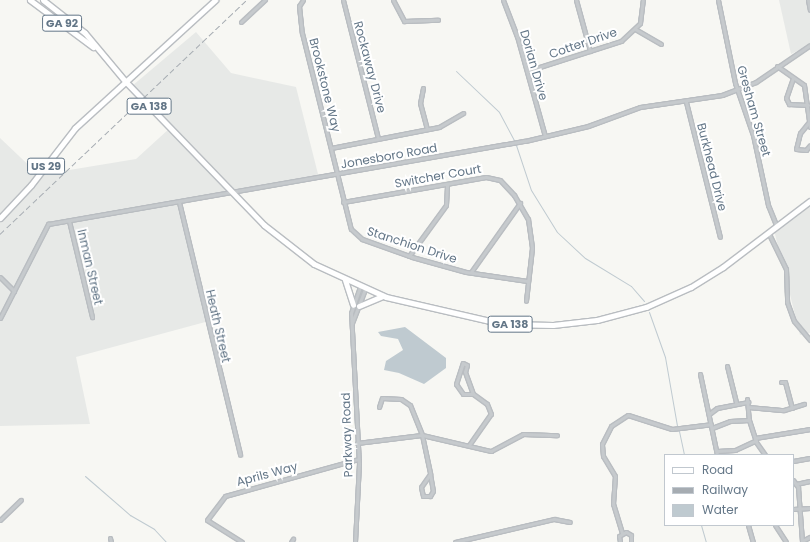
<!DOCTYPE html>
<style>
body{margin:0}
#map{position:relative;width:810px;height:542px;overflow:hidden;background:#f7f7f3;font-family:Poppins,sans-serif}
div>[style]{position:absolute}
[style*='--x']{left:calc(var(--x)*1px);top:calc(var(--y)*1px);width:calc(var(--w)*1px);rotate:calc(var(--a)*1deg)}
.built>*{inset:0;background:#e7e9e7}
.water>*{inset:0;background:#bfcad0}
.stream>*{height:1px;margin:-0.5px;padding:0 0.5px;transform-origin:0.5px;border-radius:0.5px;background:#bfcad0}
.roads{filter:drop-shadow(1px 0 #b9bdc1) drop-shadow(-1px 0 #b9bdc1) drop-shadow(0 1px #b9bdc1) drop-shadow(0 -1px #b9bdc1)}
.minor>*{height:3px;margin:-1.5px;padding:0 1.5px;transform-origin:1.5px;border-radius:1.5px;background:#c6cacd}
.primary>*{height:5px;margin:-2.5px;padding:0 2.5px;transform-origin:2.5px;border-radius:2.5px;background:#fff}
.rail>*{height:1px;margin-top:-0.5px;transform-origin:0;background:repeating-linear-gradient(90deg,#a6acb2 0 6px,transparent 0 9px)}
span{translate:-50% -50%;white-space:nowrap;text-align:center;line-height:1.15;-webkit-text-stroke:4px #fff;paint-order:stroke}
.shield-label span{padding:1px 3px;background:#fff;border:1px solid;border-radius:3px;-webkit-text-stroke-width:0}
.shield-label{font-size:11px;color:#637687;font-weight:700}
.street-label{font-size:12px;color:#637687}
.legend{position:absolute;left:664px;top:454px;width:130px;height:72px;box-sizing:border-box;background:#fff;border:1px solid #c1c8cf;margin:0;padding:5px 7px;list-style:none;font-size:12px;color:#637687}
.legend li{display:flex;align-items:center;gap:8px;height:20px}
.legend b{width:20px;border:1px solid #c1c8cf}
</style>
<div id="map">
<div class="built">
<i style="clip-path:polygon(779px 0,810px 0,810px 45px,791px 54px)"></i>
<i style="clip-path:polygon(196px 32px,231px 73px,296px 87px,319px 178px,182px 203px,209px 321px,76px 357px,90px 424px,0 426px,0 138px,39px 175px,136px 159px,170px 128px,132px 86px)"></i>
<i style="clip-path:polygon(810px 201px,810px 333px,800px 335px,773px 226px)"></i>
</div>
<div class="water">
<i style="clip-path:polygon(405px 327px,446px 358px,446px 368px,424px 384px,399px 373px,384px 370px,386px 361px,403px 350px,398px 339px,381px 336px,378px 332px)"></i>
</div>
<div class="stream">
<i style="--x:456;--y:71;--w:59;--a:43.6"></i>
<i style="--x:499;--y:112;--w:32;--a:62"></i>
<i style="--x:516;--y:145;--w:47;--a:71.6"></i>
<i style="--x:531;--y:190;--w:49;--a:58.2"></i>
<i style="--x:557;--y:232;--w:38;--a:43"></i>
<i style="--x:585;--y:258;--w:54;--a:31.3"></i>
<i style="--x:631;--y:286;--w:20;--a:49"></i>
<i style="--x:649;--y:312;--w:48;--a:70.4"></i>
<i style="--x:665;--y:357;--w:70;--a:80.1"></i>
<i style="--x:679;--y:431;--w:25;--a:78"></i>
<i style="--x:85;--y:476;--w:60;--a:40.9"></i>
<i style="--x:130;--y:515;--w:28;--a:30"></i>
<i style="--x:154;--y:529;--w:18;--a:47"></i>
<i style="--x:701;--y:525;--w:18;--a:74"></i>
</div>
<div class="roads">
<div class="minor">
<i style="--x:303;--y:0;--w:7;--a:124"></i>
<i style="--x:299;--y:6;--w:27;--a:84"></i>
<i style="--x:302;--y:33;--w:202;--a:76"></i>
<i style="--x:351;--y:229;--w:15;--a:42"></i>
<i style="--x:362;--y:239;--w:53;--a:19.8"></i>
<i style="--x:412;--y:257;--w:56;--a:15.5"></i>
<i style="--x:466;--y:272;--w:62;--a:8.4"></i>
<i style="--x:343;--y:0;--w:142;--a:75.8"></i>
<i style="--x:393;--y:0;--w:24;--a:62"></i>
<i style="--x:404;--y:21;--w:34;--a:-2"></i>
<i style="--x:503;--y:0;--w:39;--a:69"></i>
<i style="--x:517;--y:36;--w:104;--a:74.4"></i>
<i style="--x:576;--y:0;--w:53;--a:74.6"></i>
<i style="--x:718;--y:0;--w:85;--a:78.4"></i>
<i style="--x:735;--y:83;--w:55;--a:70.9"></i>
<i style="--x:753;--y:135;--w:72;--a:77.9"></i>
<i style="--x:768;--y:205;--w:22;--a:68"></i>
<i style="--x:808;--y:0;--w:10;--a:79"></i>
<i style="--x:241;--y:22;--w:33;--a:-43"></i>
<i style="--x:635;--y:29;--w:30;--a:30"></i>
<i style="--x:777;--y:66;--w:33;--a:35"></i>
<i style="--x:804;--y:85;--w:37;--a:82"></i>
<i style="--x:527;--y:71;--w:99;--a:-17.7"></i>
<i style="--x:621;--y:41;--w:26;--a:-43"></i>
<i style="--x:640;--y:23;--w:23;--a:-83"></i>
<i style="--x:793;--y:78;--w:21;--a:109"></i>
<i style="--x:786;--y:98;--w:7;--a:63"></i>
<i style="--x:789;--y:104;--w:19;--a:3"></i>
<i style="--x:423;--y:88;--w:15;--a:101"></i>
<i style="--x:420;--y:103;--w:27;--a:75"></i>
<i style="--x:686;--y:102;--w:139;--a:75.9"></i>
<i style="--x:810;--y:127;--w:5;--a:-101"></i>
<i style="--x:809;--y:122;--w:14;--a:129"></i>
<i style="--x:800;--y:133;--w:16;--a:104"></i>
<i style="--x:796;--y:149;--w:10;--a:6"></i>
<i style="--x:806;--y:150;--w:6;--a:-51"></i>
<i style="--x:331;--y:148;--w:110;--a:-11"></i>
<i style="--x:439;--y:127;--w:28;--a:-30"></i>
<i style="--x:179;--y:202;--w:260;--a:76.4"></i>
<i style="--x:343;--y:202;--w:145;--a:-9.9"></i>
<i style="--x:486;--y:177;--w:14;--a:12"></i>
<i style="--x:500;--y:180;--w:21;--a:47"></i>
<i style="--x:514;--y:195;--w:28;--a:60"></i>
<i style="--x:528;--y:219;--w:29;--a:82"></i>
<i style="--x:532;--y:248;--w:53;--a:96.5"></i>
<i style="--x:69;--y:221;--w:99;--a:76.5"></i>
<i style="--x:768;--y:232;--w:41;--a:64.1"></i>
<i style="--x:786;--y:269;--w:33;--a:88"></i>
<i style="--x:787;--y:302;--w:20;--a:70"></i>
<i style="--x:794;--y:321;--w:25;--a:50"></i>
<i style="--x:409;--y:256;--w:63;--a:-54"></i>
<i style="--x:446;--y:205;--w:21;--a:-87"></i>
<i style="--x:471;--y:272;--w:85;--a:-54.6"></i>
<i style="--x:0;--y:277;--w:20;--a:45"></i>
<i style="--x:0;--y:318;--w:106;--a:-62.9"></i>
<i style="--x:48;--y:224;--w:484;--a:-9.9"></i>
<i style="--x:525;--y:141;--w:65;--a:-13.4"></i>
<i style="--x:588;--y:126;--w:55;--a:-20.1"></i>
<i style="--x:640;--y:107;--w:83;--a:-8.3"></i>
<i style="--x:722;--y:95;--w:36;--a:-21"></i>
<i style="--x:756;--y:82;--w:65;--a:-34.4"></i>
<i style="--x:352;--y:323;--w:36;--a:-69"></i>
<i style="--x:463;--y:363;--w:4;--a:27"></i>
<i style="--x:467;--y:365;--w:7;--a:106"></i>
<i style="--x:465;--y:372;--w:23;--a:70"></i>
<i style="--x:473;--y:394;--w:10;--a:180"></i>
<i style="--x:463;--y:394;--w:12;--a:-125"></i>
<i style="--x:456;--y:384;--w:22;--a:-72"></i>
<i style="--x:727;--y:366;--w:38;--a:76"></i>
<i style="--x:700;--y:374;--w:83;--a:78.1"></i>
<i style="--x:781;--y:382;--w:4;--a:0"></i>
<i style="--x:785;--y:382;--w:27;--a:75"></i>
<i style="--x:747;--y:399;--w:21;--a:85"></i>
<i style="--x:749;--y:420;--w:23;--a:72"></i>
<i style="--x:756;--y:442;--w:16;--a:55"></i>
<i style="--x:379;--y:407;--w:9;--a:-72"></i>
<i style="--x:382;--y:398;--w:19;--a:3"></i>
<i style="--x:401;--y:399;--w:11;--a:34"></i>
<i style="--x:410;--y:405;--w:32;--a:68"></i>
<i style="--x:422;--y:435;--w:40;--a:78"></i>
<i style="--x:748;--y:407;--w:36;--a:5"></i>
<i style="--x:784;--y:410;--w:21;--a:-17"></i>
<i style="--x:709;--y:414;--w:10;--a:-37"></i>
<i style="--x:717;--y:408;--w:32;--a:-11"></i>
<i style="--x:712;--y:428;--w:19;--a:-21"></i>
<i style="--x:730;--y:421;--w:19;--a:-3"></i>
<i style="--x:755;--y:438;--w:56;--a:-9.3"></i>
<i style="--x:357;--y:443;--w:65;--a:-7"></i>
<i style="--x:422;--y:435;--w:71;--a:13.1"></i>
<i style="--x:491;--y:451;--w:36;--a:-28"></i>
<i style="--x:523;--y:434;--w:34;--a:2"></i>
<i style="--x:469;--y:445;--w:38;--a:-55"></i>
<i style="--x:491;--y:414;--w:11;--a:-112"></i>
<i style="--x:487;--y:404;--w:17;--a:-144"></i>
<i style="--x:717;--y:451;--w:18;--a:-3"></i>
<i style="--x:735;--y:450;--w:23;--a:-25"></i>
<i style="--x:793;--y:461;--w:17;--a:-10"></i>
<i style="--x:430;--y:474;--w:17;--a:80"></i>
<i style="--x:433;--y:491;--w:6;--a:121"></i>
<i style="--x:430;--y:496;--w:7;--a:180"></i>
<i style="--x:423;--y:496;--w:9;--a:-103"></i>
<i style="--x:421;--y:487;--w:16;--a:-55"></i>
<i style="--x:793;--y:480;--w:9;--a:54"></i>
<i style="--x:798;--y:487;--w:55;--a:85.8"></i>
<i style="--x:796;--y:484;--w:14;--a:-12"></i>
<i style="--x:793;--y:509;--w:17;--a:-3"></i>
<i style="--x:0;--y:520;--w:29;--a:-44"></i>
<i style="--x:748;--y:525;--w:18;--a:74"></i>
<i style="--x:775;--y:525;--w:20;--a:57"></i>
<i style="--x:622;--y:533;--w:30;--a:-107"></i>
<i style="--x:613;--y:504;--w:28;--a:-86"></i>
<i style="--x:615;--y:476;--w:23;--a:-121"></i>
<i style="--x:603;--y:456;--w:12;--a:-95"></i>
<i style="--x:602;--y:444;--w:20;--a:-63"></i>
<i style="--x:611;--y:426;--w:20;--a:-33"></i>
<i style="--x:628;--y:415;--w:46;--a:17.7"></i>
<i style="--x:672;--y:429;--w:39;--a:-7"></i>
<i style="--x:110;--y:538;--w:4;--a:76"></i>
<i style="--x:802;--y:541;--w:9;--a:-27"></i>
<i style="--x:242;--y:542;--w:41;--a:-147.8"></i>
<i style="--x:207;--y:520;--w:30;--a:-53"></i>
<i style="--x:225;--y:496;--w:138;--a:-15.5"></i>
<i style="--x:291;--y:542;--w:4;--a:-56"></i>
<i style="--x:355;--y:542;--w:78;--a:-87.1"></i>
<i style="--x:359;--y:464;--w:151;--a:-93"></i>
<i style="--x:351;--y:313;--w:28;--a:-71"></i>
<i style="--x:455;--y:542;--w:102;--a:-13.1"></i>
<i style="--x:554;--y:519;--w:16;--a:11"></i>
<i style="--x:620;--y:542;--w:6;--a:-99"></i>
<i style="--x:619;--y:536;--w:8;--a:-30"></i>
<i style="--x:626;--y:532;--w:6;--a:31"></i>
<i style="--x:631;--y:535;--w:7;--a:90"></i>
</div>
<div class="primary">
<i style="--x:30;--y:0;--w:79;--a:36.7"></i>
<i style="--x:43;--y:0;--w:53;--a:38.2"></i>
<i style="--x:85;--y:33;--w:62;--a:50.2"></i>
<i style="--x:125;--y:81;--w:200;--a:46"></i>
<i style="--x:264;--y:225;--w:63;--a:38"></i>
<i style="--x:314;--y:264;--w:79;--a:24.6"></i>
<i style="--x:386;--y:297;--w:120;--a:13"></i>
<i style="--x:503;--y:324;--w:50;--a:1.1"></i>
<i style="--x:553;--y:325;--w:44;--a:-6.5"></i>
<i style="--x:597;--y:320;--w:51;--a:-14.9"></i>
<i style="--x:646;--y:307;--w:49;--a:-24"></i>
<i style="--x:691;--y:287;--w:38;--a:-32"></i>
<i style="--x:723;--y:267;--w:109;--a:-37.2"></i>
<i style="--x:0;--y:218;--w:45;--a:-46.8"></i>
<i style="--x:31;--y:185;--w:72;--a:-52.3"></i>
<i style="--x:75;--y:128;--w:190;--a:-42.4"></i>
<i style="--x:345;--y:280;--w:26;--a:72"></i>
<i style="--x:359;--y:306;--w:26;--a:-23"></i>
</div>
</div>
<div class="rail">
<i style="--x:0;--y:234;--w:340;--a:-43.5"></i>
</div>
<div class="shield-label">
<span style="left:62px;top:23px">GA 92</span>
<span style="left:149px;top:106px">GA 138</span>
<span style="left:46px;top:166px">US 29</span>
<span style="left:510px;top:324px">GA 138</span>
</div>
<div class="street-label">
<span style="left:583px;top:43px;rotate:-19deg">Cotter Drive</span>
<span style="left:534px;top:65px;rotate:74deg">Dorian Drive</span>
<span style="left:370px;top:67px;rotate:75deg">Rockaway Drive</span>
<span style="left:325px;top:85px;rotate:76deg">Brookstone Way</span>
<span style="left:754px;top:111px;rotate:74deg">Gresham Street</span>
<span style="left:389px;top:156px;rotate:-10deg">Jonesboro Road</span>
<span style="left:712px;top:167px;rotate:76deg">Burkhead Drive</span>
<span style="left:438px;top:176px;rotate:-10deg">Switcher Court</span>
<span style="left:412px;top:245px;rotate:18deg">Stanchion Drive</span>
<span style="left:90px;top:267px;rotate:77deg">Inman Street</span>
<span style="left:218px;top:326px;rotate:77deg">Heath Street</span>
<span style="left:347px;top:435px;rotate:-92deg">Parkway Road</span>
<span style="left:267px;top:474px;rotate:-15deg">Aprils Way</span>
</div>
<ul class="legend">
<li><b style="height:5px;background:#fff"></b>Road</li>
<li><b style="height:5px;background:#a6acb2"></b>Railway</li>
<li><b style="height:11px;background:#bfcad0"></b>Water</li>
</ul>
</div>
